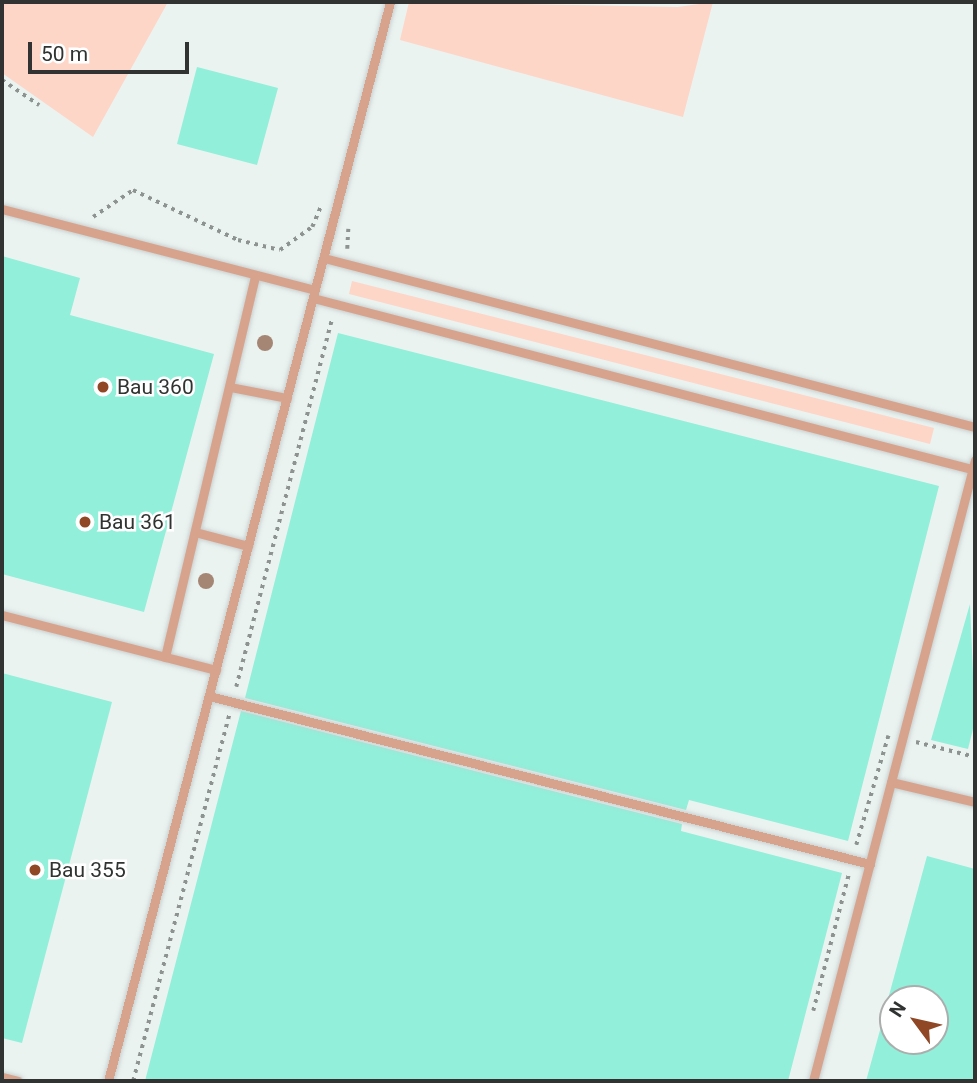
<!DOCTYPE html>
<style>
body{margin:0}
#map{position:relative;width:977px;height:1083px;overflow:hidden;background:#ebf3f1;font-family:Roboto,sans-serif}
div>[style]{position:absolute}
[style*='--x']{left:calc(var(--x)*1px);top:calc(var(--y)*1px);width:calc(var(--w)*1px);rotate:calc(var(--a)*1deg)}
.green>*{inset:0;background:#fdd6c7}
.building>*{inset:0;background:#91efda}
.path>*{height:3.5px;margin-top:-1.75px;transform-origin:0;background:repeating-linear-gradient(90deg,#8d9391 0 3.5px,transparent 0 8.5px)}
.roads{filter:drop-shadow(0 0 2px #c9d0cf) drop-shadow(0 0 2px #c9d0cf)}
.lane>*{height:9px;margin:-4.5px;padding:0 4.5px;transform-origin:4.5px;border-radius:4.5px;background:#d7a38d}
.trees>*{width:16px;height:16px;margin:-8px;border-radius:50%;background:#a58674}
.dots>*{width:19px;height:19px;translate:-50% -50%;box-sizing:border-box;border:4px solid #fff;border-radius:50%}
span{translate:-50% -50%;white-space:nowrap;text-align:center;line-height:1.15;-webkit-text-stroke:5px #fff;paint-order:stroke}
.poi-label{font-size:21px;color:#303332}
.left{translate:0 -50%;text-align:left}
.frame{position:absolute;inset:0;border:4px solid #303332;pointer-events:none}
.north{position:absolute;left:879px;top:985px;width:70px;height:70px;box-sizing:border-box;background:#fff;border:2px solid #acadad;border-radius:50%;rotate:303deg;font-size:19px;font-weight:700;line-height:28px;text-align:center;color:#303332}
.north::after{content:'';display:block;margin:auto;width:24px;height:32px;background:#8f4726;clip-path:polygon(50% 0,100% 100%,50% 72%,0 100%)}
.scale{position:absolute;left:28px;top:42px;width:161px;height:32px;box-sizing:border-box;border:4px solid #303332;border-top:0;padding-left:9px;font-size:21px;line-height:24px;white-space:nowrap;color:#303332;-webkit-text-stroke:5px #fff;paint-order:stroke}
</style>
<div id="map">
<div class="green">
<div style="clip-path:polygon(2px 2px,168px 2px,93px 137px,2px 73px)"></div>
<div style="clip-path:polygon(409px 2px,678px 7px,713px 2px,683px 117px,400px 40px)"></div>
<div style="clip-path:polygon(352px 281px,934px 428px,930px 444px,349px 294px)"></div>
</div>
<div class="building">
<div style="clip-path:polygon(197px 67px,278px 88px,257px 165px,177px 144px)"></div>
<div style="clip-path:polygon(2px 256px,80px 278px,70px 315px,214px 354px,144px 612px,2px 574px)"></div>
<div style="clip-path:polygon(338px 333px,939px 486px,848px 841px,689px 800px,686px 810px,245px 698px)"></div>
<div style="clip-path:polygon(970px 604px,975px 721px,968px 749px,931px 740px)"></div>
<div style="clip-path:polygon(2px 673px,112px 702px,22px 1043px,2px 1038px)"></div>
<div style="clip-path:polygon(241px 711px,682px 824px,681px 831px,842px 873px,788px 1081px,145px 1081px)"></div>
<div style="clip-path:polygon(927px 856px,975px 869px,975px 1081px,866px 1081px,888px 1001px,893px 1002px,893px 1041px,935px 1041px,935px 999px,888px 999px)"></div>
</div>
<div class="path">
<div style="--x:2;--y:80;--w:45;--a:34"></div>
<div style="--x:93;--y:217;--w:48;--a:-34"></div>
<div style="--x:133;--y:190;--w:116;--a:25.5"></div>
<div style="--x:238;--y:240;--w:43;--a:13.4"></div>
<div style="--x:280;--y:250;--w:39;--a:-36"></div>
<div style="--x:312;--y:227;--w:23;--a:-67"></div>
<div style="--x:347;--y:249;--w:20;--a:-87"></div>
<div style="--x:236;--y:687;--w:380;--a:-75.4"></div>
<div style="--x:916;--y:742;--w:61;--a:14.3"></div>
<div style="--x:856;--y:845;--w:114;--a:-73.6"></div>
<div style="--x:813;--y:1011;--w:143;--a:-75.4"></div>
<div style="--x:133;--y:1081;--w:378;--a:-75.3"></div>
</div>
<div class="roads">
<div class="lane">
<div style="--x:2;--y:209;--w:323;--a:14.5"></div>
<div style="--x:324;--y:258;--w:673;--a:14.55"></div>
<div style="--x:313;--y:298;--w:684;--a:14.56"></div>
<div style="--x:230;--y:387;--w:58;--a:10.9"></div>
<div style="--x:195;--y:532;--w:55;--a:14.8"></div>
<div style="--x:2;--y:615;--w:221;--a:14.4"></div>
<div style="--x:165;--y:657;--w:391;--a:-76.7"></div>
<div style="--x:209;--y:696;--w:682;--a:14.26"></div>
<div style="--x:891;--y:782;--w:86;--a:13.4"></div>
<div style="--x:2;--y:1077;--w:16;--a:14"></div>
<div style="--x:108;--y:1081;--w:1115;--a:-75.35"></div>
<div style="--x:813;--y:1081;--w:642;--a:-75.38"></div>
</div>
</div>
<div class="trees">
<div style="left:265px;top:343px"></div>
<div style="left:206px;top:581px"></div>
</div>
<div class="dots">
<div style="left:103px;top:387px;background:#8f4726"></div>
<div style="left:85px;top:522px;background:#8f4726"></div>
<div style="left:35px;top:870px;background:#8f4726"></div>
</div>
<div class="poi-label">
<span class="left" style="left:117px;top:387px">Bau 360</span>
<span class="left" style="left:99px;top:522px">Bau 361</span>
<span class="left" style="left:49px;top:870px">Bau 355</span>
</div>
<div class="frame"></div>
<div class="north">N</div>
<div class="scale">50 m</div>
</div>
